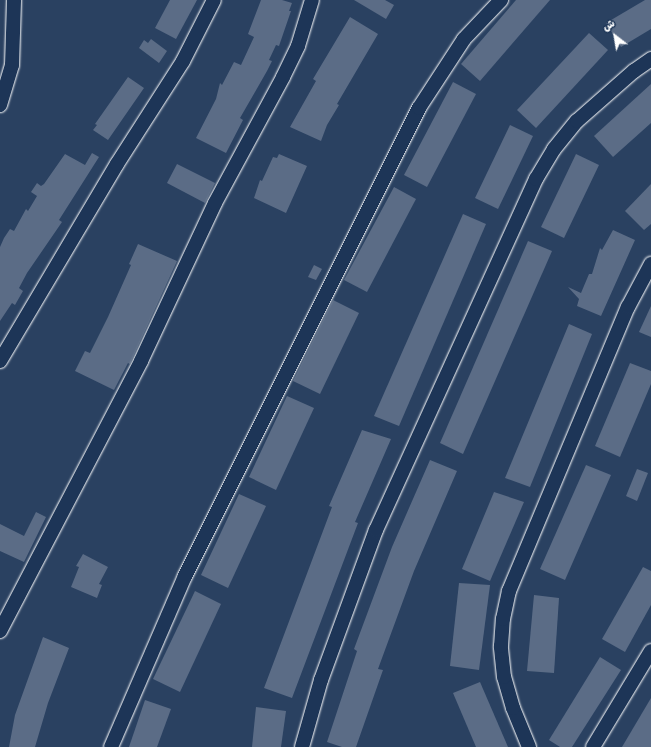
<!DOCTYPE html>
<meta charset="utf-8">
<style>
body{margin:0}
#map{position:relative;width:651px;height:747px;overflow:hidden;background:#2a4161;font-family:"Indie Flower","Playpen Sans Arabic",sans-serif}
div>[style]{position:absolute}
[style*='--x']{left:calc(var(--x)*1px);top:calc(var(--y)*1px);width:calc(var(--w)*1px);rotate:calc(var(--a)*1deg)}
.building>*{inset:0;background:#5b6c86}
.roads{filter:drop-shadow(0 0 1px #fff) drop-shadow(0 0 1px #fff)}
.minor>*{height:14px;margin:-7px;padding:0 7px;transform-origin:7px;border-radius:7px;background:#1d3557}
span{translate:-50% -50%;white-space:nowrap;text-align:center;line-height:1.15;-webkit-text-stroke:4px #1d3557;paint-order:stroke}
.north{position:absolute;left:595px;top:16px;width:40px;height:40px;-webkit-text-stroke:3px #1d3557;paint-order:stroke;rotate:329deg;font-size:11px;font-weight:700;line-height:16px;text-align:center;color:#fff}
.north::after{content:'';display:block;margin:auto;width:14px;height:18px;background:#fff;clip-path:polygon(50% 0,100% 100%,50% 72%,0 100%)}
</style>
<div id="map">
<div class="building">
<div style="clip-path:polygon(170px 0,197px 0,176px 39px,155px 28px)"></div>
<div style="clip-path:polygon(261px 0,282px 0,292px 3px,289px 11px,291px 11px,279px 46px,276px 45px,269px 60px,272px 61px,267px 71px,240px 118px,243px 120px,226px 153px,196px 138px,216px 99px,220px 83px,222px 85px,234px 62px,241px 65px,254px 37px,248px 34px)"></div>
<div style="clip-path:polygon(354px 0,385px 0,394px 5px,386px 19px)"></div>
<div style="clip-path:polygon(516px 0,550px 0,480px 81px,461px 64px)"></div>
<div style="clip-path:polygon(645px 0,651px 0,651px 29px,621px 47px,606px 23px)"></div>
<div style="clip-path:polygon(350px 17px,378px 34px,337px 104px,339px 105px,327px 125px,321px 141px,290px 127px,316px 81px,313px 79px)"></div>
<div style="clip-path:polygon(589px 33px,608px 50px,536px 128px,517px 110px)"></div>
<div style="clip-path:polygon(151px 39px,167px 51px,159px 63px,139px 48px,144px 40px,148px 43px)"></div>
<div style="clip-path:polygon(128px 77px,144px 88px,108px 140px,93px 130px,97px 125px,95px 124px)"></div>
<div style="clip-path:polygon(453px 82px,476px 94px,427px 187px,404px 175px)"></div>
<div style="clip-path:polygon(651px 84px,651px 123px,613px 157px,594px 136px)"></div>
<div style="clip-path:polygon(510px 125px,533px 136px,498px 209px,475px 198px)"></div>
<div style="clip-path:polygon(92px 153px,99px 157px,59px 220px,62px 222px,27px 273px,19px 288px,23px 291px,15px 305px,12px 303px,0 321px,0 247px,4px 238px,10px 229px,14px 231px,26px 209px,28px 211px,37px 196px,31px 192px,37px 183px,41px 186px,44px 184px,65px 154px,85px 165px)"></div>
<div style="clip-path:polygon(279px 154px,307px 166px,286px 213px,254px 198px,260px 180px,262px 181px,273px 157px,277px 158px)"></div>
<div style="clip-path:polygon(576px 154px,599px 165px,564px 238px,541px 227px)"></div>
<div style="clip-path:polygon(177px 164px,215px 183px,205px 203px,167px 183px)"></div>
<div style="clip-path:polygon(651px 184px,651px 224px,644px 230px,625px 211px)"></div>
<div style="clip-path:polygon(394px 187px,416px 199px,367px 292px,344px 280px)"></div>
<div style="clip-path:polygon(463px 214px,486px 224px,399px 426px,374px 416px)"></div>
<div style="clip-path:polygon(613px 230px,635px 240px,601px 316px,577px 306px,579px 299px,568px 287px,581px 293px,589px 274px,592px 274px,600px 248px,602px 250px)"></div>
<div style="clip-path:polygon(528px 241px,552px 251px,463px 454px,440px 443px)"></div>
<div style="clip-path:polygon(138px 244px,177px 261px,133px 357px,130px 364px,128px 363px,114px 390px,75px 371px,85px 351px,90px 353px,108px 317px,131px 265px,129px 264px)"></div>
<div style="clip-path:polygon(314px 265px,322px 269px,316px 280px,308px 277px)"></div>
<div style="clip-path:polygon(333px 300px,359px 313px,320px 394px,293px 381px)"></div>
<div style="clip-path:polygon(651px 306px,651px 337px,639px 332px)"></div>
<div style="clip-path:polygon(569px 324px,592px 334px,530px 487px,505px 478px)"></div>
<div style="clip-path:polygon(630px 363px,651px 371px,651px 384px,620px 457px,595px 446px)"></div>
<div style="clip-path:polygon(287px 396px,314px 408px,276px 490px,249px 477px)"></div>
<div style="clip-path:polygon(362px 430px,391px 439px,355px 522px,358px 523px,292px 698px,264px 688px,332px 507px,329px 506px)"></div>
<div style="clip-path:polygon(430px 460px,457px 471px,414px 571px,378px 669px,383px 670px,356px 747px,342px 747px,327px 742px,357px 651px,354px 649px,392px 547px)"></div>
<div style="clip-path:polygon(586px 465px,611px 475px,565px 580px,540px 569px)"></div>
<div style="clip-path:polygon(637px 469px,648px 473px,637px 501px,626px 496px)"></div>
<div style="clip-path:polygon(494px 492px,524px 502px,490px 581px,462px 569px)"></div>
<div style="clip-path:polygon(239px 494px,266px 506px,228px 588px,201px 575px)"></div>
<div style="clip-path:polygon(36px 512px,46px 517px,24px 562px,0 551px,0 524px,24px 536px)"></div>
<div style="clip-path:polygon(83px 554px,108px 567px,99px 584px,102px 585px,97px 598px,71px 587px,79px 567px,76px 566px)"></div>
<div style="clip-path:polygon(643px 567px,651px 571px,651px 605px,625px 652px,602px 639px)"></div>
<div style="clip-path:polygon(459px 583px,490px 585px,479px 670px,450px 666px)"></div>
<div style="clip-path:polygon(195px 591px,221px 604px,180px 692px,153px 679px)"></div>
<div style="clip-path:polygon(534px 595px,559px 598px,554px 673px,527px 671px)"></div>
<div style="clip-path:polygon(43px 637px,69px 648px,48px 703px,35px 747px,9px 747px,15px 715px)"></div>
<div style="clip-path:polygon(600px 657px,621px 670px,572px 747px,560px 747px,549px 740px)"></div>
<div style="clip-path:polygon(480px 682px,508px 747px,476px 747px,453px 693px)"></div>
<div style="clip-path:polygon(651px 698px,651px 747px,622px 747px)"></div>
<div style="clip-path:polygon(145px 700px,171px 709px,157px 747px,129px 747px)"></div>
<div style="clip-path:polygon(256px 707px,286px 711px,281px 747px,252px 747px)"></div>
</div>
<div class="roads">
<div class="minor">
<div style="--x:0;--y:105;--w:42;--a:-73.3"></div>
<div style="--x:12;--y:65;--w:65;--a:-88.2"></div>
<div style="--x:0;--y:361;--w:229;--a:-59.3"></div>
<div style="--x:117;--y:164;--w:122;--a:-57.3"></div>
<div style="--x:183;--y:61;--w:68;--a:-63.1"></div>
<div style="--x:0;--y:631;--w:305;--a:-62.4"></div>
<div style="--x:141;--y:361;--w:174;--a:-64.9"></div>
<div style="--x:215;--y:203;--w:143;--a:-61.6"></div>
<div style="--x:283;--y:77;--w:34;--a:-64"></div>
<div style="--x:298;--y:46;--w:48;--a:-73.1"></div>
<div style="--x:111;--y:747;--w:186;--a:-66.6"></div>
<div style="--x:185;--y:576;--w:523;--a:-63.43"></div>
<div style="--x:419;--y:108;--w:82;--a:-56.9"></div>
<div style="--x:464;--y:39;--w:54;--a:-46.5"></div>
<div style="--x:302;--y:747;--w:70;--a:-74.2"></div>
<div style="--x:321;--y:680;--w:160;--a:-69.9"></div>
<div style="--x:376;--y:530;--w:386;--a:-65.5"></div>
<div style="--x:536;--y:179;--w:35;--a:-59"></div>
<div style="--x:554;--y:149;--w:36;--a:-51"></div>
<div style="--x:577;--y:121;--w:76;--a:-41.3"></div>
<div style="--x:634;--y:71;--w:21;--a:-35"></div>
<div style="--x:529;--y:747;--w:42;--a:-112.3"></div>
<div style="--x:513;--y:708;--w:32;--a:-106"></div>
<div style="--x:504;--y:677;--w:31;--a:-96"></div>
<div style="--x:501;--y:646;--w:27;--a:-86"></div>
<div style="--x:503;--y:619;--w:29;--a:-78"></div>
<div style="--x:509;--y:591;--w:308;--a:-67.3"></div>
<div style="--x:628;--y:307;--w:49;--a:-61.9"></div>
<div style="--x:593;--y:747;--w:112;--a:-58.9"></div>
</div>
</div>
<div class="north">ش</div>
</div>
